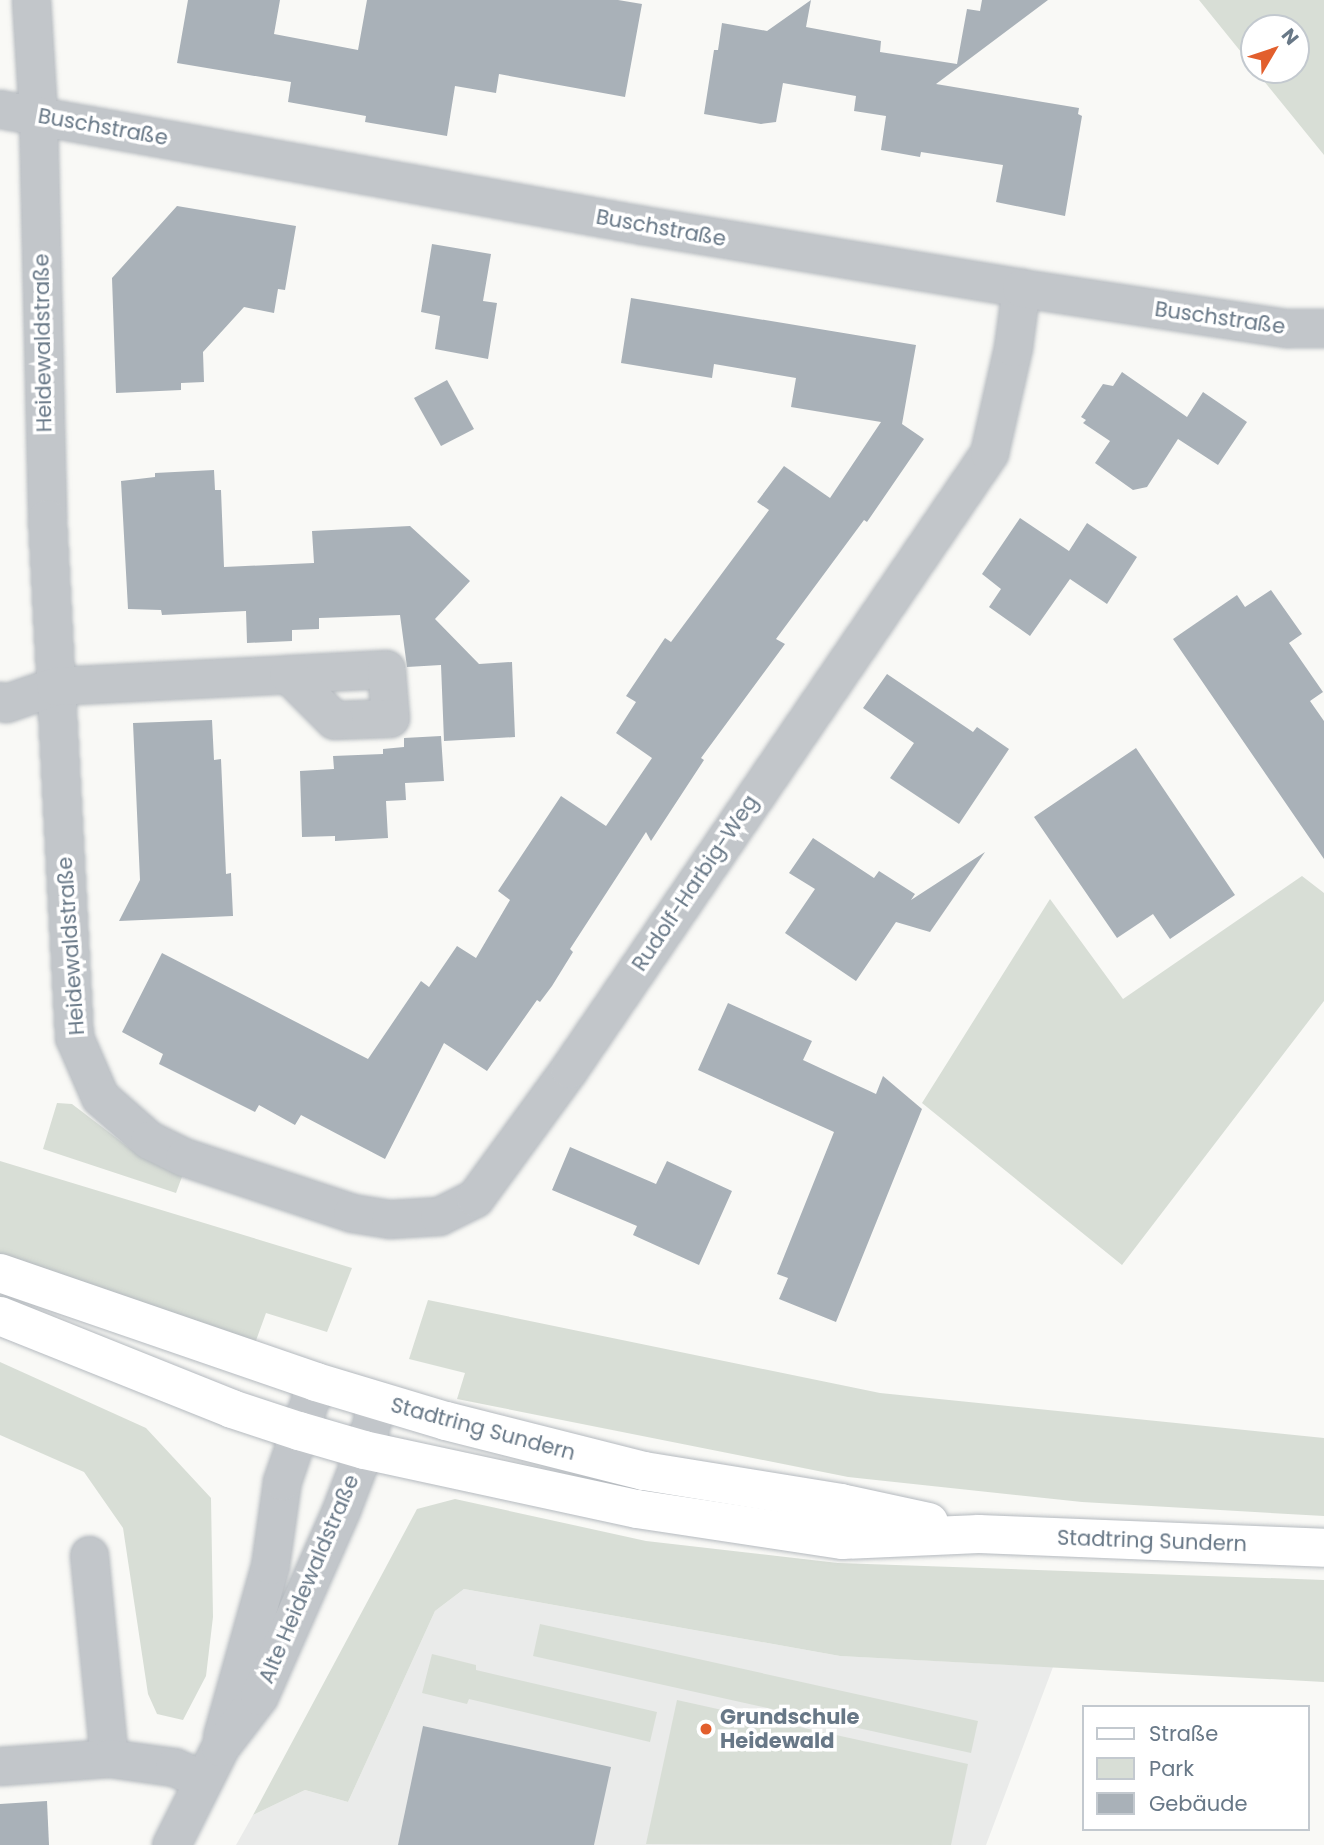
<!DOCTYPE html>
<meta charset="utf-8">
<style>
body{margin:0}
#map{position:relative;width:1324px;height:1845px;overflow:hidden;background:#f9f9f6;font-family:Poppins,sans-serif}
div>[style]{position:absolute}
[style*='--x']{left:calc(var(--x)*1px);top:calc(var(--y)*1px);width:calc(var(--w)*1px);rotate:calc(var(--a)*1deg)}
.built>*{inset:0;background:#eaebea}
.green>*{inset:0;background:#d8ded6}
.building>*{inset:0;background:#a9b1b8}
.roads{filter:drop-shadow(0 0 2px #b5babf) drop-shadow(0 0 2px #b5babf)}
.street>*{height:37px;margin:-18.5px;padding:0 18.5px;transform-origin:18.5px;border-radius:18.5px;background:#c2c6ca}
.secondary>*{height:38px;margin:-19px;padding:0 19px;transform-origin:19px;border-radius:19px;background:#fff}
.dots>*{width:19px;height:19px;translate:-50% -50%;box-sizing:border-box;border:4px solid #fff;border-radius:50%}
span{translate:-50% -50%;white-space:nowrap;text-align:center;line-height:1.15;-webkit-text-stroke:7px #fff;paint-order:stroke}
.street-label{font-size:21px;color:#687887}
.poi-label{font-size:21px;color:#687887;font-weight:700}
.left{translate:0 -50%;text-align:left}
.legend{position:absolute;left:1082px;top:1705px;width:228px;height:126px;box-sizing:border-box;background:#fff;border:2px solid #c3c9cf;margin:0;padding:9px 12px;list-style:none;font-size:21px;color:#687887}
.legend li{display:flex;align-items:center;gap:14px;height:35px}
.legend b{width:35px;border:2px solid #c3c9cf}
.north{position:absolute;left:1240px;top:14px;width:70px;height:70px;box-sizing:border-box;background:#fff;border:2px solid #c3c9cf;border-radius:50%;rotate:51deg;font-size:19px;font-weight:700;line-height:28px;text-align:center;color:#687887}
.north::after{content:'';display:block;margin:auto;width:24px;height:32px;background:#e25f2d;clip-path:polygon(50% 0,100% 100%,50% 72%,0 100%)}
</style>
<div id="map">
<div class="built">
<div style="clip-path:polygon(464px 1589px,840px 1656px,1053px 1667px,986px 1845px,236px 1845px,253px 1815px,305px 1790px,348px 1802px,435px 1611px)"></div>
</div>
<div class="green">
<div style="clip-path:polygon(1199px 0,1324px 0,1324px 155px,1255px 70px,1296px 70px,1296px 28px,1254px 28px,1254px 68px)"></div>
<div style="clip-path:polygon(1302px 876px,1324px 893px,1324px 1001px,1122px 1265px,922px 1103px,1050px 899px,1123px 999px)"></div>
<div style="clip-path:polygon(57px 1103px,72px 1104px,136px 1153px,183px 1174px,176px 1193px,43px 1149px)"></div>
<div style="clip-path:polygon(0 1161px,352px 1268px,327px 1332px,266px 1313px,254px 1346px,0 1255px)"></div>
<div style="clip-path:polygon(428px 1300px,880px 1393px,1324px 1438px,1324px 1516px,1082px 1502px,848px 1477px,457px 1399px,465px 1373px,409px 1359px)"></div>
<div style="clip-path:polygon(0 1362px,146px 1428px,211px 1498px,213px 1617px,206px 1676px,183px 1720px,157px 1714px,148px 1694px,123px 1528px,84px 1472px,0 1435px)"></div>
<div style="clip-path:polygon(455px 1499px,646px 1541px,838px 1563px,1324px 1580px,1324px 1682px,840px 1656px,464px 1589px,435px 1611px,348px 1802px,305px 1790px,253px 1815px,417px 1509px)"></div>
<div style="clip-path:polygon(540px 1624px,978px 1721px,971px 1753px,533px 1656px)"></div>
<div style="clip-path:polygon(432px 1654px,476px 1665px,476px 1670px,657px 1712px,650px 1742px,469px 1699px,467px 1704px,422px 1693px)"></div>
<div style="clip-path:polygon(677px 1700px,968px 1764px,951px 1845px,646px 1844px)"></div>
</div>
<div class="building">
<div style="clip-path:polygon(188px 0,280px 0,274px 34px,358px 50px,367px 0,618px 0,642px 4px,625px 97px,499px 74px,496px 93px,455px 86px,447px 136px,365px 122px,366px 116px,288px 102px,291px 82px,177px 63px)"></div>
<div style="clip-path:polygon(811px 0,806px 27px,881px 41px,880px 52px,957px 64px,967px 9px,980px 11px,982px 0,1048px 0,936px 84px,1079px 108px,1078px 114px,1082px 116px,1065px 216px,996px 202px,1003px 165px,921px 152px,920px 157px,881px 150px,886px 116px,854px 111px,856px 96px,783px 83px,776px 122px,761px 124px,704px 114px,714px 50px,718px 50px,722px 23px,767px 31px)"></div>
<div style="clip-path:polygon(177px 206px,296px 226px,285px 290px,278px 289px,274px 313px,244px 307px,203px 352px,204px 382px,181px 383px,181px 390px,116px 393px,112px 278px)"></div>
<div style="clip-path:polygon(432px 244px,491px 254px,483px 301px,497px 303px,488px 359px,435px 349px,440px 316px,421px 312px)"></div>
<div style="clip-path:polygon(631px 298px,916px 345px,902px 424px,924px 439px,867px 522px,864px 520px,776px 639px,785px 644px,701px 758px,704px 760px,651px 841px,646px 832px,570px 949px,573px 952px,552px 986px,540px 1002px,537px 1000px,487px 1071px,444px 1043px,385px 1159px,301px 1115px,295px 1125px,259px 1105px,255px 1112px,159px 1064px,163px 1054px,122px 1032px,162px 953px,368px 1059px,421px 981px,429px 987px,457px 946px,476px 958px,510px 900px,498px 891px,561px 796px,606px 826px,652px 758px,616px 733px,636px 702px,626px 696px,665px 638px,671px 642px,769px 510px,757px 502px,784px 466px,830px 498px,881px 422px,791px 407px,796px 378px,714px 364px,712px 378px,621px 363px)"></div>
<div style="clip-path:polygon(1122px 372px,1187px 417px,1203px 392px,1247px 422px,1218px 465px,1178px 439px,1147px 487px,1133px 490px,1095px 463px,1110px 441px,1083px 423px,1086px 420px,1081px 417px,1103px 384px,1113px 386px)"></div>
<div style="clip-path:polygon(447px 380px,474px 429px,441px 446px,414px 398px)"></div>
<div style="clip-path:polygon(214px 470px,215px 490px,221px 490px,224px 567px,314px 563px,312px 531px,410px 526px,470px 581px,435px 619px,479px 664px,512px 662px,515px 737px,444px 741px,441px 665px,407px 667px,400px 615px,319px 618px,319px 629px,292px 630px,292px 641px,247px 643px,246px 611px,162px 615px,161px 610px,128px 609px,121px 481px,155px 477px,155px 473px)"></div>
<div style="clip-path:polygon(1020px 518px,1069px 551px,1087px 523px,1137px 557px,1107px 604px,1070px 579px,1030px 636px,989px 607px,1001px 589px,982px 574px)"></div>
<div style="clip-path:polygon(1271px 590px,1302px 634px,1289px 643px,1323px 692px,1310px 701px,1324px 721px,1324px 859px,1173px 639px,1237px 595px,1245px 607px)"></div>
<div style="clip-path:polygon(887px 674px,973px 732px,977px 727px,1009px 749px,959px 824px,890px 778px,914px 743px,863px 708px)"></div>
<div style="clip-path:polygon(212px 720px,214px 760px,221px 759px,226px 874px,231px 873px,233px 916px,119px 921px,140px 880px,133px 723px)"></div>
<div style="clip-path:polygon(441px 736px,444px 781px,405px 783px,406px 800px,386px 801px,388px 838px,335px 841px,335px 836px,302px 837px,300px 771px,334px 769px,333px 756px,383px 754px,383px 749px,404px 747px,404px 738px)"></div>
<div style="clip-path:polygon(1136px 748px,1235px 895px,1170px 939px,1153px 914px,1117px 938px,1034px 817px)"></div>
<div style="clip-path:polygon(813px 838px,874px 878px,879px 871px,915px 894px,911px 900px,985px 852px,930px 932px,896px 922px,856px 981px,785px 933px,815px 889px,789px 873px)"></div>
<div style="clip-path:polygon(728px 1003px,812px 1041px,803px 1060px,876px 1094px,883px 1076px,922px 1109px,836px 1322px,779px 1299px,788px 1278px,777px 1274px,834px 1132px,698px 1070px)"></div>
<div style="clip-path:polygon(570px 1147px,656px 1184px,667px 1161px,732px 1191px,699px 1265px,633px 1235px,637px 1226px,552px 1190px)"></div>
<div style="clip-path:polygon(423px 1726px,611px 1767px,594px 1845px,398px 1845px)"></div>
<div style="clip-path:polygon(47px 1801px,49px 1845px,0 1845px,0 1804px)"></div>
</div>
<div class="roads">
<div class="street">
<div style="--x:31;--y:0;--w:115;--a:86.5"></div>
<div style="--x:38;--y:115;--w:403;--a:88.7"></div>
<div style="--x:47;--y:518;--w:520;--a:87.02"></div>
<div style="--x:74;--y:1037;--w:65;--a:66.6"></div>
<div style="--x:100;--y:1097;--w:65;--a:41.3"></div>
<div style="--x:149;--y:1140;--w:39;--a:26"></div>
<div style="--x:184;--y:1157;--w:177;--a:18.4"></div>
<div style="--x:352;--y:1213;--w:38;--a:9"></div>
<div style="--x:390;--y:1219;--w:49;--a:-3.5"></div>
<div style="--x:439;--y:1216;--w:40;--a:-26.6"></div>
<div style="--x:475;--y:1198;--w:160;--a:-53.9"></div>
<div style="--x:569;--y:1069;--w:746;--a:-55.71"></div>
<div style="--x:989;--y:453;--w:109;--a:-77.2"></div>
<div style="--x:1013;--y:347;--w:60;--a:-82.3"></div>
<div style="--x:0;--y:109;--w:652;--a:10.24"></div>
<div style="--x:642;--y:225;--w:384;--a:9.4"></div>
<div style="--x:1021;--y:288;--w:269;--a:8.6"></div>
<div style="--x:1287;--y:328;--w:37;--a:0"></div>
<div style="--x:0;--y:701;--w:6;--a:18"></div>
<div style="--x:6;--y:703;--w:52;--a:-19.1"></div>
<div style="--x:55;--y:686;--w:233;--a:-2.9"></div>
<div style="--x:288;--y:674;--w:98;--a:-2.9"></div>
<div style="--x:386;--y:669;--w:49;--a:85.3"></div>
<div style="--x:390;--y:718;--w:56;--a:178"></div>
<div style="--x:334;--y:720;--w:65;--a:-135"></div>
<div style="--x:89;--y:1555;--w:204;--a:84.4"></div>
<div style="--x:222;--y:1736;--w:178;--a:-74.3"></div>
<div style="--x:270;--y:1565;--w:85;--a:-81.9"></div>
<div style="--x:282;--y:1481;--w:105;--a:-71"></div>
<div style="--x:0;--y:1766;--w:109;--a:-4.2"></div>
<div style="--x:109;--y:1758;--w:66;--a:7.9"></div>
<div style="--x:174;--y:1767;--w:32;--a:24"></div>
<div style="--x:171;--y:1845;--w:110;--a:-63.4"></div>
<div style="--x:220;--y:1747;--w:64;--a:-52.6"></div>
<div style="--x:259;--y:1696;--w:203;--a:-66.2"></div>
<div style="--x:341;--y:1510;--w:64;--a:-69"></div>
<div style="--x:364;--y:1450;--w:51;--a:-75.1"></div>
</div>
<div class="secondary">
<div style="--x:0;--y:1273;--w:334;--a:19"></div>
<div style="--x:316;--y:1382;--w:136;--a:16.7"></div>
<div style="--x:446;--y:1421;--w:204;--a:14.2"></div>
<div style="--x:644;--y:1471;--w:200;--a:9.2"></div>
<div style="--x:841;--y:1503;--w:90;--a:12.2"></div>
<div style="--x:0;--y:1316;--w:250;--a:21.8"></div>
<div style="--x:232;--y:1409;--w:71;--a:18.2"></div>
<div style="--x:299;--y:1431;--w:68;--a:16.3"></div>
<div style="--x:364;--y:1450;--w:279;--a:12.2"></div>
<div style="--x:637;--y:1509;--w:207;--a:8.6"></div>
<div style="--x:842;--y:1540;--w:137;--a:-2.5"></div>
<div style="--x:979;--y:1534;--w:345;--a:2.3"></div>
</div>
</div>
<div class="dots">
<div style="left:706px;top:1729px;background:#e25f2d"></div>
</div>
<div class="street-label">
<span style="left:103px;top:127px;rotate:10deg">Buschstraße</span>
<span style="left:661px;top:228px;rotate:10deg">Buschstraße</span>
<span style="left:1220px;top:318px;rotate:8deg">Buschstraße</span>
<span style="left:43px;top:343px;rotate:-91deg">Heidewaldstraße</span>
<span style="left:695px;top:883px;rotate:-56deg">Rudolf-Harbig-Weg</span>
<span style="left:71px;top:946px;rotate:-94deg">Heidewaldstraße</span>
<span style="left:483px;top:1429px;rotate:15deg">Stadtring Sundern</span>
<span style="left:1152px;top:1541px;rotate:2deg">Stadtring Sundern</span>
<span style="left:309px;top:1579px;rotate:-67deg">Alte Heidewaldstraße</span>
</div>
<div class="poi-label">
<span class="left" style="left:720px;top:1729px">Grundschule<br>Heidewald</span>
</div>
<ul class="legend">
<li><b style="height:9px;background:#fff"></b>Straße</li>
<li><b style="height:19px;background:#d8ded6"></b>Park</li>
<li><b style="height:19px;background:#a9b1b8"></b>Gebäude</li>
</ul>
<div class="north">N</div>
</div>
